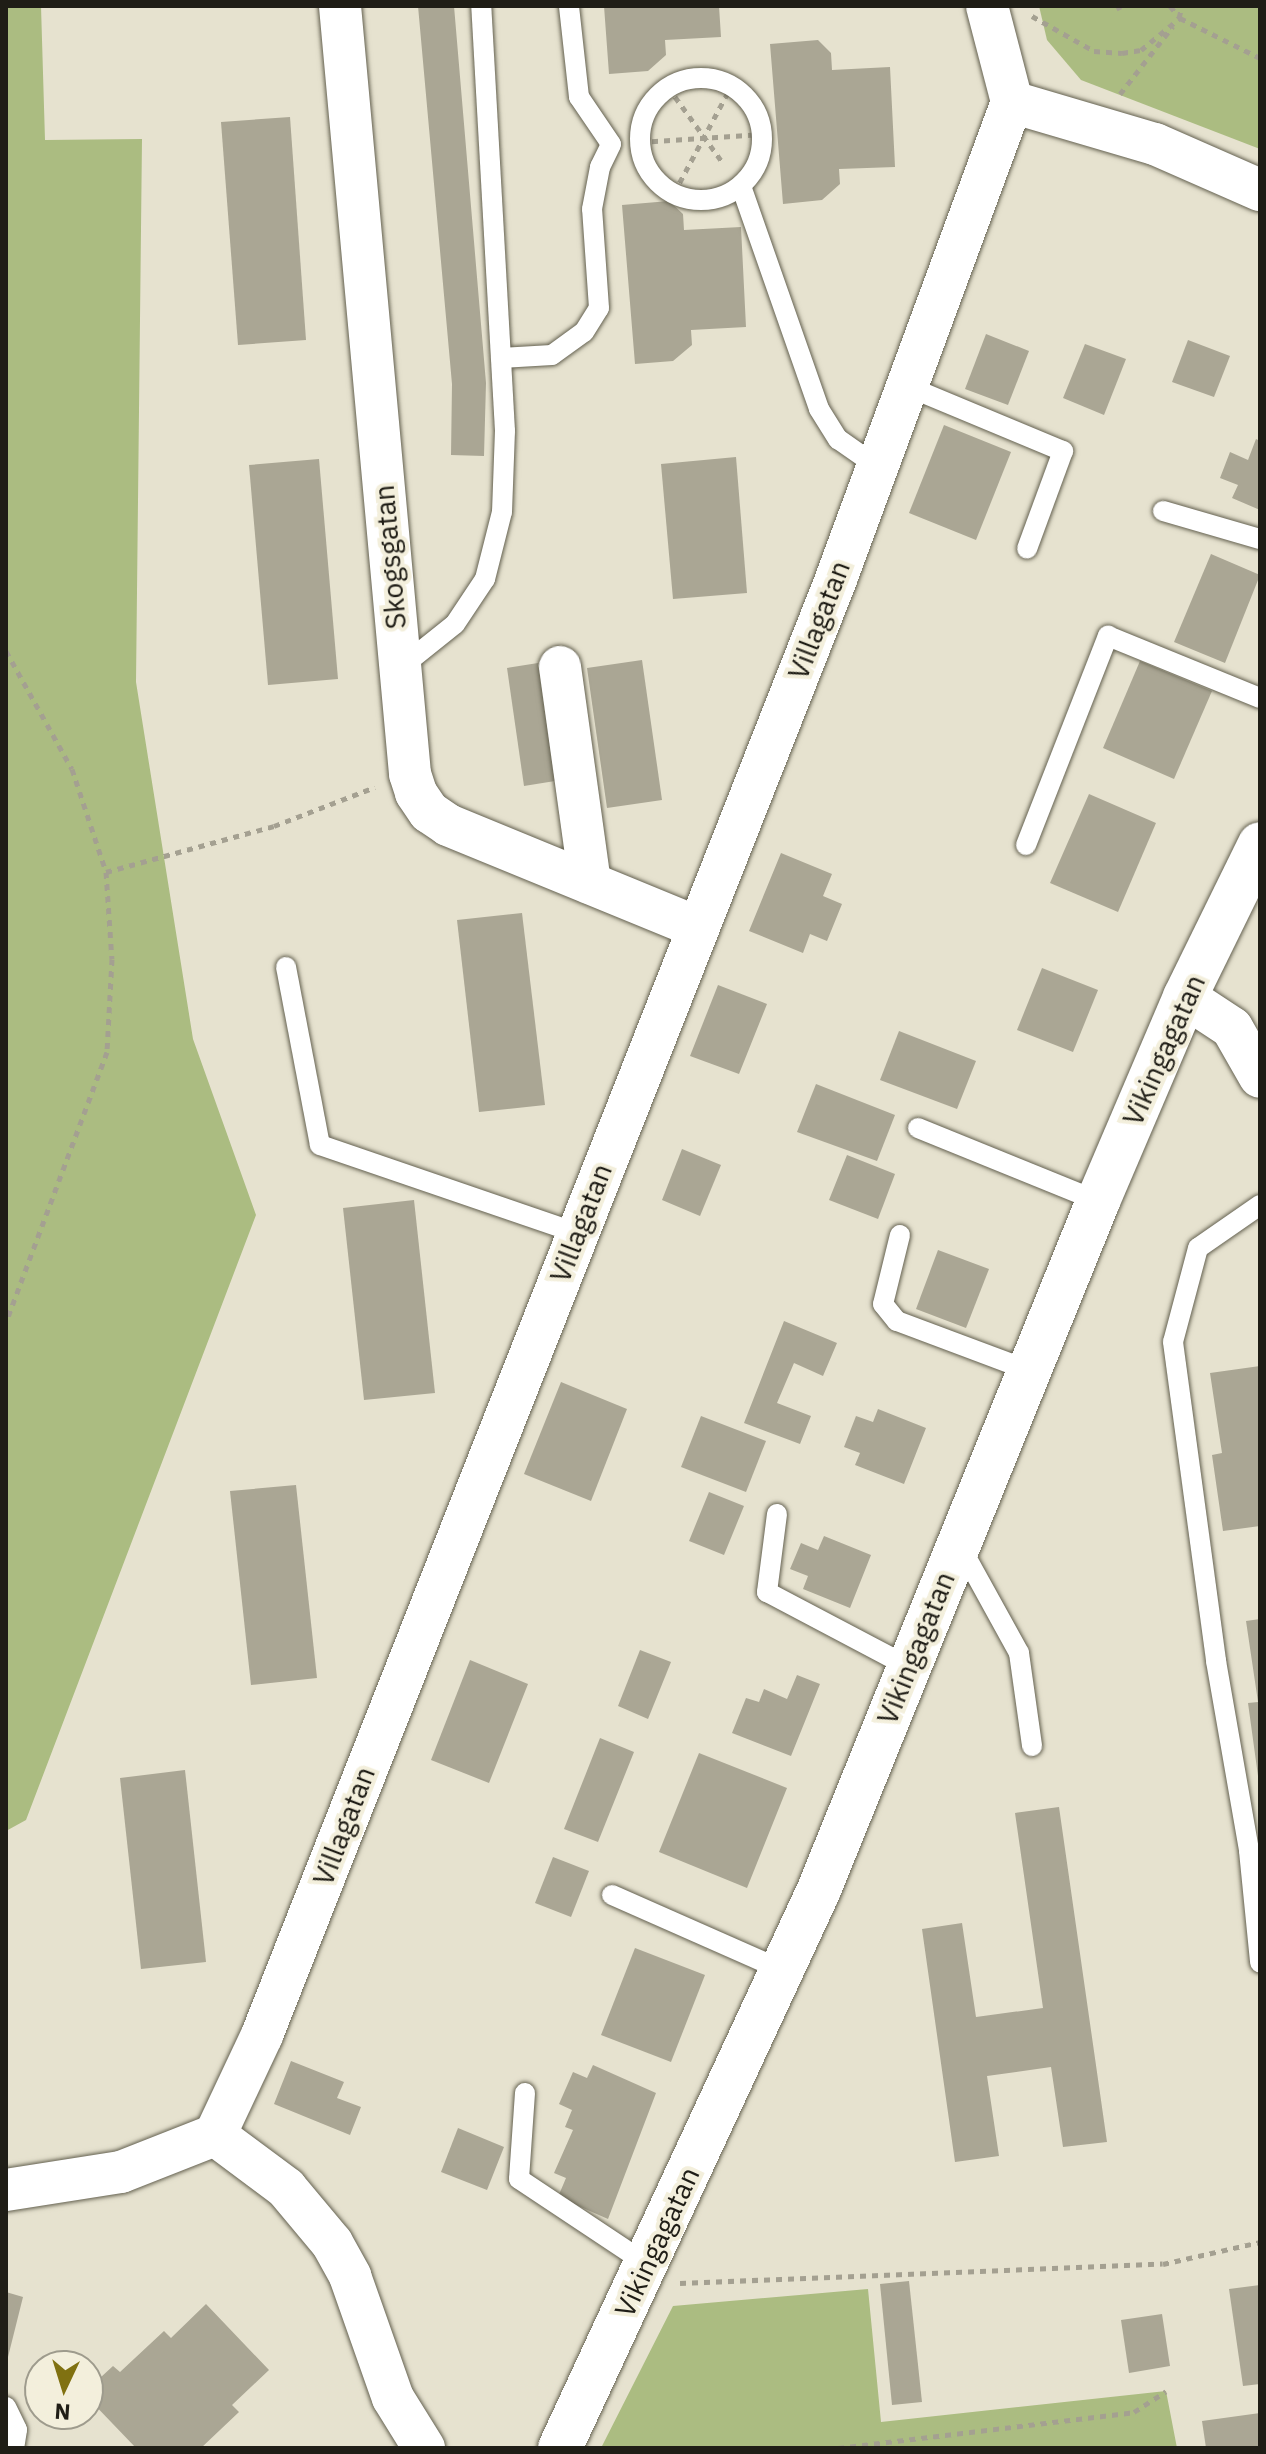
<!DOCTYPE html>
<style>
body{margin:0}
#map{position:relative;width:1266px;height:2454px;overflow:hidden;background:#e6e2cf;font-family:"IBM Plex Sans",sans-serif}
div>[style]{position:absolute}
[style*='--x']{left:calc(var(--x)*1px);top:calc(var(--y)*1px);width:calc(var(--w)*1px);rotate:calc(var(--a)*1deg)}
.green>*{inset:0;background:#abbc81}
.building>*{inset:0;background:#aaa694}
.path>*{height:5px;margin-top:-2.5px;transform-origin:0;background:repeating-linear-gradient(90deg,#a4a091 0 6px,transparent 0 12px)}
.roads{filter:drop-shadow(0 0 2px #646150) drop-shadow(0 0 2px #646150)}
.lane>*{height:20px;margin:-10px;padding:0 10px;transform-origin:10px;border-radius:10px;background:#fff}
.lane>.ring{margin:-10px;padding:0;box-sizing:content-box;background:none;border:20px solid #fff;border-radius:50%}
.street>*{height:42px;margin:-21px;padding:0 21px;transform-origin:21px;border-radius:21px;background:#fff}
.secondary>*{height:44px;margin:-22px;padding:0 22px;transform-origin:22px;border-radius:22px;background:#fff}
span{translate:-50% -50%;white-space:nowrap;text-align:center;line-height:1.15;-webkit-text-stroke:8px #f3efdc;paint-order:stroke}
.street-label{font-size:28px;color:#1f1d16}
.frame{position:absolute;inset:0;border:8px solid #1f1d16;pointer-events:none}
.north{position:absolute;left:24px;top:2350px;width:80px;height:80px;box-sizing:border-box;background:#f3efdc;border:2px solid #9e9b8d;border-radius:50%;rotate:184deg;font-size:22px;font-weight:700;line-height:32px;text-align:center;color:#1f1d16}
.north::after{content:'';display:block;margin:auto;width:28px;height:36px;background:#807111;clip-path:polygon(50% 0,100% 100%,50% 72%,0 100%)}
</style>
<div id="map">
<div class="green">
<div style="clip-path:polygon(6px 6px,41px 6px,45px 140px,142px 139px,136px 682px,193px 1039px,256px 1215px,26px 1820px,6px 1831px)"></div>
<div style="clip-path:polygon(1039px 6px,1260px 6px,1260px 149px,1081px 80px,1047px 40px)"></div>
<div style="clip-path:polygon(868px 2289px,881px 2422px,1166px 2391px,1177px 2448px,601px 2448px,673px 2306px)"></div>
</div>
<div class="building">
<div style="clip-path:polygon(418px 6px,454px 6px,486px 383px,484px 456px,451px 455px,452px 384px)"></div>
<div style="clip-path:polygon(604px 6px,719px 6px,721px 37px,665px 40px,666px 55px,648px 71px,609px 74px)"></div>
<div style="clip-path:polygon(818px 40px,831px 53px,832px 70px,890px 67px,895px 167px,839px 169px,840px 184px,822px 200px,783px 204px,770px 44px)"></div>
<div style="clip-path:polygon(290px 117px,306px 340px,238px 345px,221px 122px)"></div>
<div style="clip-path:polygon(669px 201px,683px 214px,684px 230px,741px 227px,746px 327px,691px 330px,692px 345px,673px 361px,635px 364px,622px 205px)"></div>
<div style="clip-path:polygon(986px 334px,1029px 351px,1008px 405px,965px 389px)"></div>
<div style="clip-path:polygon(1188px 340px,1230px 356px,1214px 397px,1172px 382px)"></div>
<div style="clip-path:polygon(1085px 344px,1126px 359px,1104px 415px,1063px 398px)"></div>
<div style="clip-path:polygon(944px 425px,1011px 452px,976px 540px,909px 513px)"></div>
<div style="clip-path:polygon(1256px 439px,1260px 441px,1260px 510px,1232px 498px,1238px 485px,1220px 478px,1230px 452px,1248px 460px)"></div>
<div style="clip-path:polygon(736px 457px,747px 593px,673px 599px,661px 464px)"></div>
<div style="clip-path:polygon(319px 459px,338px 679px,268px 685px,249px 465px)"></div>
<div style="clip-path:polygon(1211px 554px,1260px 575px,1225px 663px,1174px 642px)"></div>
<div style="clip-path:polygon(642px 660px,662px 800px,607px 808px,587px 668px)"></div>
<div style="clip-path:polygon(1140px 661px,1212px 691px,1174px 779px,1103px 748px)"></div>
<div style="clip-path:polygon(538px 663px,555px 781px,524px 786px,507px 668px)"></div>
<div style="clip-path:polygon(1089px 794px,1156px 823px,1118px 912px,1050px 883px)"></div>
<div style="clip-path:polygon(781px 853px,832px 874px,823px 896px,842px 904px,827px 941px,810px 934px,803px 953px,749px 931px)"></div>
<div style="clip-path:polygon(522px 913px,545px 1105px,479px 1112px,457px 920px)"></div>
<div style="clip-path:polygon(1042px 968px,1098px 990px,1073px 1052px,1017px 1030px)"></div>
<div style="clip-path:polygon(718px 985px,767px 1004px,739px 1074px,690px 1056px)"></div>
<div style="clip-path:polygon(899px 1031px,976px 1061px,957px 1109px,880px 1080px)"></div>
<div style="clip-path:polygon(816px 1084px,895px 1115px,877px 1161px,797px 1132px)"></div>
<div style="clip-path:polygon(682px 1149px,721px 1165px,700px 1216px,662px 1200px)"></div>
<div style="clip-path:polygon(847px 1155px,895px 1174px,878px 1219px,829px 1200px)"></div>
<div style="clip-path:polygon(414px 1200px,435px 1393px,364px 1400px,343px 1208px)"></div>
<div style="clip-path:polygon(938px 1250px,989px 1269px,966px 1328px,916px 1309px)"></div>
<div style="clip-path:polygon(784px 1321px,837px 1343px,823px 1376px,794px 1363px,777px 1403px,811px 1416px,800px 1444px,744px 1423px)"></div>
<div style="clip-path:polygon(1260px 1366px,1260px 1526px,1223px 1531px,1212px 1455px,1222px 1453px,1210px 1373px)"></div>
<div style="clip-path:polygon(561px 1382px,627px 1409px,591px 1501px,524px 1474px)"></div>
<div style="clip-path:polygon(878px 1409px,926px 1428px,904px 1484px,855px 1465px,860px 1453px,844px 1447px,856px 1416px,873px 1422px)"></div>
<div style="clip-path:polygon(701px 1416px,766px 1441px,746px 1492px,681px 1467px)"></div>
<div style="clip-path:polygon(296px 1485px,317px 1678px,251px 1685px,230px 1491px)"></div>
<div style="clip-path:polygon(709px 1492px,744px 1506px,724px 1555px,689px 1541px)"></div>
<div style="clip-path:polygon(824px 1536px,871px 1555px,850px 1608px,803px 1589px,808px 1576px,790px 1569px,801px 1543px,818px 1550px)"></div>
<div style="clip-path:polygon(1260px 1619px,1260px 1776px,1258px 1776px,1248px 1703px,1258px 1702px,1246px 1621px)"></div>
<div style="clip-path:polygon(640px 1650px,671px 1662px,648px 1719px,618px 1706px)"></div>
<div style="clip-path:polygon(470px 1660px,528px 1684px,489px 1783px,431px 1760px)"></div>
<div style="clip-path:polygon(797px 1675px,820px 1684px,791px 1756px,732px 1733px,746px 1698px,759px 1702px,764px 1689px,787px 1699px)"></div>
<div style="clip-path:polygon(600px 1738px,634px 1752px,598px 1842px,564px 1829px)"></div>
<div style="clip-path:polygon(699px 1753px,787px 1788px,747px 1888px,659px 1852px)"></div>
<div style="clip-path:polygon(185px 1770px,206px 1962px,141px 1969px,120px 1778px)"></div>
<div style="clip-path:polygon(1059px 1807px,1107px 2142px,1063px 2147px,1051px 2067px,987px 2076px,999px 2156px,955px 2162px,922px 1929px,962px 1923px,976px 2017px,1043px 2008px,1015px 1813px)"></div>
<div style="clip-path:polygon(553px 1857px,589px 1871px,571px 1917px,535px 1903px)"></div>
<div style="clip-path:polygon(635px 1948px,705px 1975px,671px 2062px,601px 2035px)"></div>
<div style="clip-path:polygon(291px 2061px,344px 2082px,337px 2098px,361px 2107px,350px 2135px,274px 2104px)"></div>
<div style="clip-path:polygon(593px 2065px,656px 2093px,608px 2219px,558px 2197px,566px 2178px,554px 2173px,573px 2130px,565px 2127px,572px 2110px,559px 2104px,573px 2072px,587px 2078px)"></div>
<div style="clip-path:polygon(458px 2128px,504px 2147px,487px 2190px,441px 2172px)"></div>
<div style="clip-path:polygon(909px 2281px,922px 2402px,892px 2405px,880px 2284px)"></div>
<div style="clip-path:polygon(1260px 2285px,1260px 2384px,1243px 2386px,1229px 2289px)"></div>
<div style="clip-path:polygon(6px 2292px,23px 2297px,7px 2361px,6px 2361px)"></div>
<div style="clip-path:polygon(206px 2304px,269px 2370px,232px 2405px,239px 2412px,201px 2448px,136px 2448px,88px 2398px,88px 2389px,113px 2366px,120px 2372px,164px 2331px,171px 2338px)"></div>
<div style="clip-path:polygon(1162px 2314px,1170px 2366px,1129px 2373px,1121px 2320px)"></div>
<div style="clip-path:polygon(1260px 2413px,1260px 2448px,1206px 2448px,1202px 2421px)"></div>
</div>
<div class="path">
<div style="--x:1118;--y:6;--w:4;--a:63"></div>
<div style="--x:1170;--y:6;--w:16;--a:50"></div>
<div style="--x:1180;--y:18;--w:89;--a:26.6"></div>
<div style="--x:1032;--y:16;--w:71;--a:29.4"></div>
<div style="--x:1094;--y:51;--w:28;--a:4"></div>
<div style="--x:1122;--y:53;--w:19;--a:-9"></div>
<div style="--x:1141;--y:50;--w:50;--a:-39.4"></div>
<div style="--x:1179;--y:18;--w:12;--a:-76"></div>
<div style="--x:668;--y:87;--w:94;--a:54.1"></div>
<div style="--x:1120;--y:94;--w:86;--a:-52.1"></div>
<div style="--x:640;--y:142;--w:123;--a:-3.7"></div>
<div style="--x:674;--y:193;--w:123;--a:-61.8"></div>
<div style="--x:6;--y:651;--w:135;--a:60.8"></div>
<div style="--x:72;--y:769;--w:108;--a:71.7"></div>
<div style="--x:106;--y:872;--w:87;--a:86.1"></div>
<div style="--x:112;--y:959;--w:93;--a:93.1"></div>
<div style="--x:107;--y:1052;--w:288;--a:110.5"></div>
<div style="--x:106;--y:872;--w:174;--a:-15.3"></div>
<div style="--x:274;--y:826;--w:108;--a:-21.1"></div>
<div style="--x:680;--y:2283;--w:483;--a:-2.3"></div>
<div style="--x:1163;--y:2264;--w:99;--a:-12.8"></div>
<div style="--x:838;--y:2448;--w:298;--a:-6.9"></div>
<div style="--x:1134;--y:2412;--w:38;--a:-33"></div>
</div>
<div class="roads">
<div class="lane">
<div class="ring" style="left:640px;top:78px;width:102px;height:102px"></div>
<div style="--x:741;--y:186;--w:236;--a:70.7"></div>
<div style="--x:819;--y:409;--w:36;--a:58"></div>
<div style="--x:838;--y:439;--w:49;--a:35"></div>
<div style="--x:501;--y:358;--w:51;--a:-3.4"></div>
<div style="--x:552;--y:355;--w:39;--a:-36"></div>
<div style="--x:584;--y:332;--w:28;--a:-58"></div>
<div style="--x:599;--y:308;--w:99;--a:-94"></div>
<div style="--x:592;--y:209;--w:43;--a:-79.2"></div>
<div style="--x:600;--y:167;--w:25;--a:-64"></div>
<div style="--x:611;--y:144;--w:57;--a:-124.2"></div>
<div style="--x:579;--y:97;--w:92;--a:-96.3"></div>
<div style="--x:909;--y:387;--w:167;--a:22.6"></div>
<div style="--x:1063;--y:451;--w:104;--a:110.2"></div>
<div style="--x:1163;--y:511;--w:101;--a:16.1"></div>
<div style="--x:400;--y:668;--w:70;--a:-38.7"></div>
<div style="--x:455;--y:624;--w:54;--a:-56.3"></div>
<div style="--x:485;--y:579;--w:69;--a:-75.8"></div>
<div style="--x:502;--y:512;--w:81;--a:-87.9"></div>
<div style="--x:505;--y:431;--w:426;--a:-93.2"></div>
<div style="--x:1026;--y:845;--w:225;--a:-68.6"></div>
<div style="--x:1108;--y:636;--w:164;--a:22.2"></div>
<div style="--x:286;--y:967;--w:181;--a:79.2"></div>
<div style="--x:320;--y:1145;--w:272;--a:18.9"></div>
<div style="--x:918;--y:1128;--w:194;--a:22.1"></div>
<div style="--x:1260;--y:1205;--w:75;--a:145.3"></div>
<div style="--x:1198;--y:1248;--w:97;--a:104.9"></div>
<div style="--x:1173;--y:1342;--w:322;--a:82.3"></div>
<div style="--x:1216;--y:1661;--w:193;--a:80.1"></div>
<div style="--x:1249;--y:1851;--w:112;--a:84.3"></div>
<div style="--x:900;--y:1235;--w:71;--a:103.8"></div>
<div style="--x:883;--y:1304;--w:22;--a:51"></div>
<div style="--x:897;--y:1321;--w:140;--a:20.5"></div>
<div style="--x:777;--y:1514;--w:79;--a:97.3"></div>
<div style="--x:767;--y:1592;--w:161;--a:27.8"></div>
<div style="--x:960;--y:1546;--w:122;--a:61.1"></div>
<div style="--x:1019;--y:1653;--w:94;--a:82"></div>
<div style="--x:612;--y:1895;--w:186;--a:23.8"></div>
<div style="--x:525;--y:2093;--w:86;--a:94"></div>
<div style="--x:519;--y:2179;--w:154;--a:33.6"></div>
<div style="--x:6;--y:2407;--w:25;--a:64"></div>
<div style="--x:17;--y:2430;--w:18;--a:99"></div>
</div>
<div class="street">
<div style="--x:340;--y:6;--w:771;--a:84.79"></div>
<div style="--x:410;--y:774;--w:20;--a:72"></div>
<div style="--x:416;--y:793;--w:23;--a:56"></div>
<div style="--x:429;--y:812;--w:23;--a:34"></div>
<div style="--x:448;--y:825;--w:269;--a:22.3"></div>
<div style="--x:1012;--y:102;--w:149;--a:16.4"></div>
<div style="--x:1155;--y:144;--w:115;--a:23.7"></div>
<div style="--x:560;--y:667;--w:218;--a:82.1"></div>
<div style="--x:1185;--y:997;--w:56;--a:33.4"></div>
<div style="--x:1232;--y:1028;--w:56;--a:60.3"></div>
<div style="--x:215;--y:2135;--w:89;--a:36.7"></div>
<div style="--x:286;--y:2188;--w:72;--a:50.1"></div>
<div style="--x:332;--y:2243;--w:38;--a:61"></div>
<div style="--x:350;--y:2276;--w:129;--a:70.6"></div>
<div style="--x:393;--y:2398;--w:59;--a:58.2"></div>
<div style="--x:6;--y:2190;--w:116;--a:-8.9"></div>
<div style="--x:121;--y:2172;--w:101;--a:-21.5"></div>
<div style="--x:215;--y:2135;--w:110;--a:-64.8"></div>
<div style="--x:262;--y:2035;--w:1565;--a:-68.48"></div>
<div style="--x:836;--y:579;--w:508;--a:-69.75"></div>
<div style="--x:1012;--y:102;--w:99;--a:-104.6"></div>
</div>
<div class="secondary">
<div style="--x:560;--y:2448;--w:613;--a:-65.11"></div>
<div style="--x:818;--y:1892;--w:746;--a:-67.94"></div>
<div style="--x:1098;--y:1201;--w:222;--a:-66.9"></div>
<div style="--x:1185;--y:997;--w:170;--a:-63.9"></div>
</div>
</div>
<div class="street-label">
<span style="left:390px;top:557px;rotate:-95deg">Skogsgatan</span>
<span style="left:819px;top:620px;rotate:-69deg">Villagatan</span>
<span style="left:1164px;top:1050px;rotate:-66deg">Vikingagatan</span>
<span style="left:581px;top:1223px;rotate:-69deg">Villagatan</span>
<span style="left:916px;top:1648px;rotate:-68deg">Vikingagatan</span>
<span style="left:344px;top:1826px;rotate:-69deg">Villagatan</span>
<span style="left:657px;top:2242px;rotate:-65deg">Vikingagatan</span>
</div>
<div class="frame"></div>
<div class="north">N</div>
</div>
